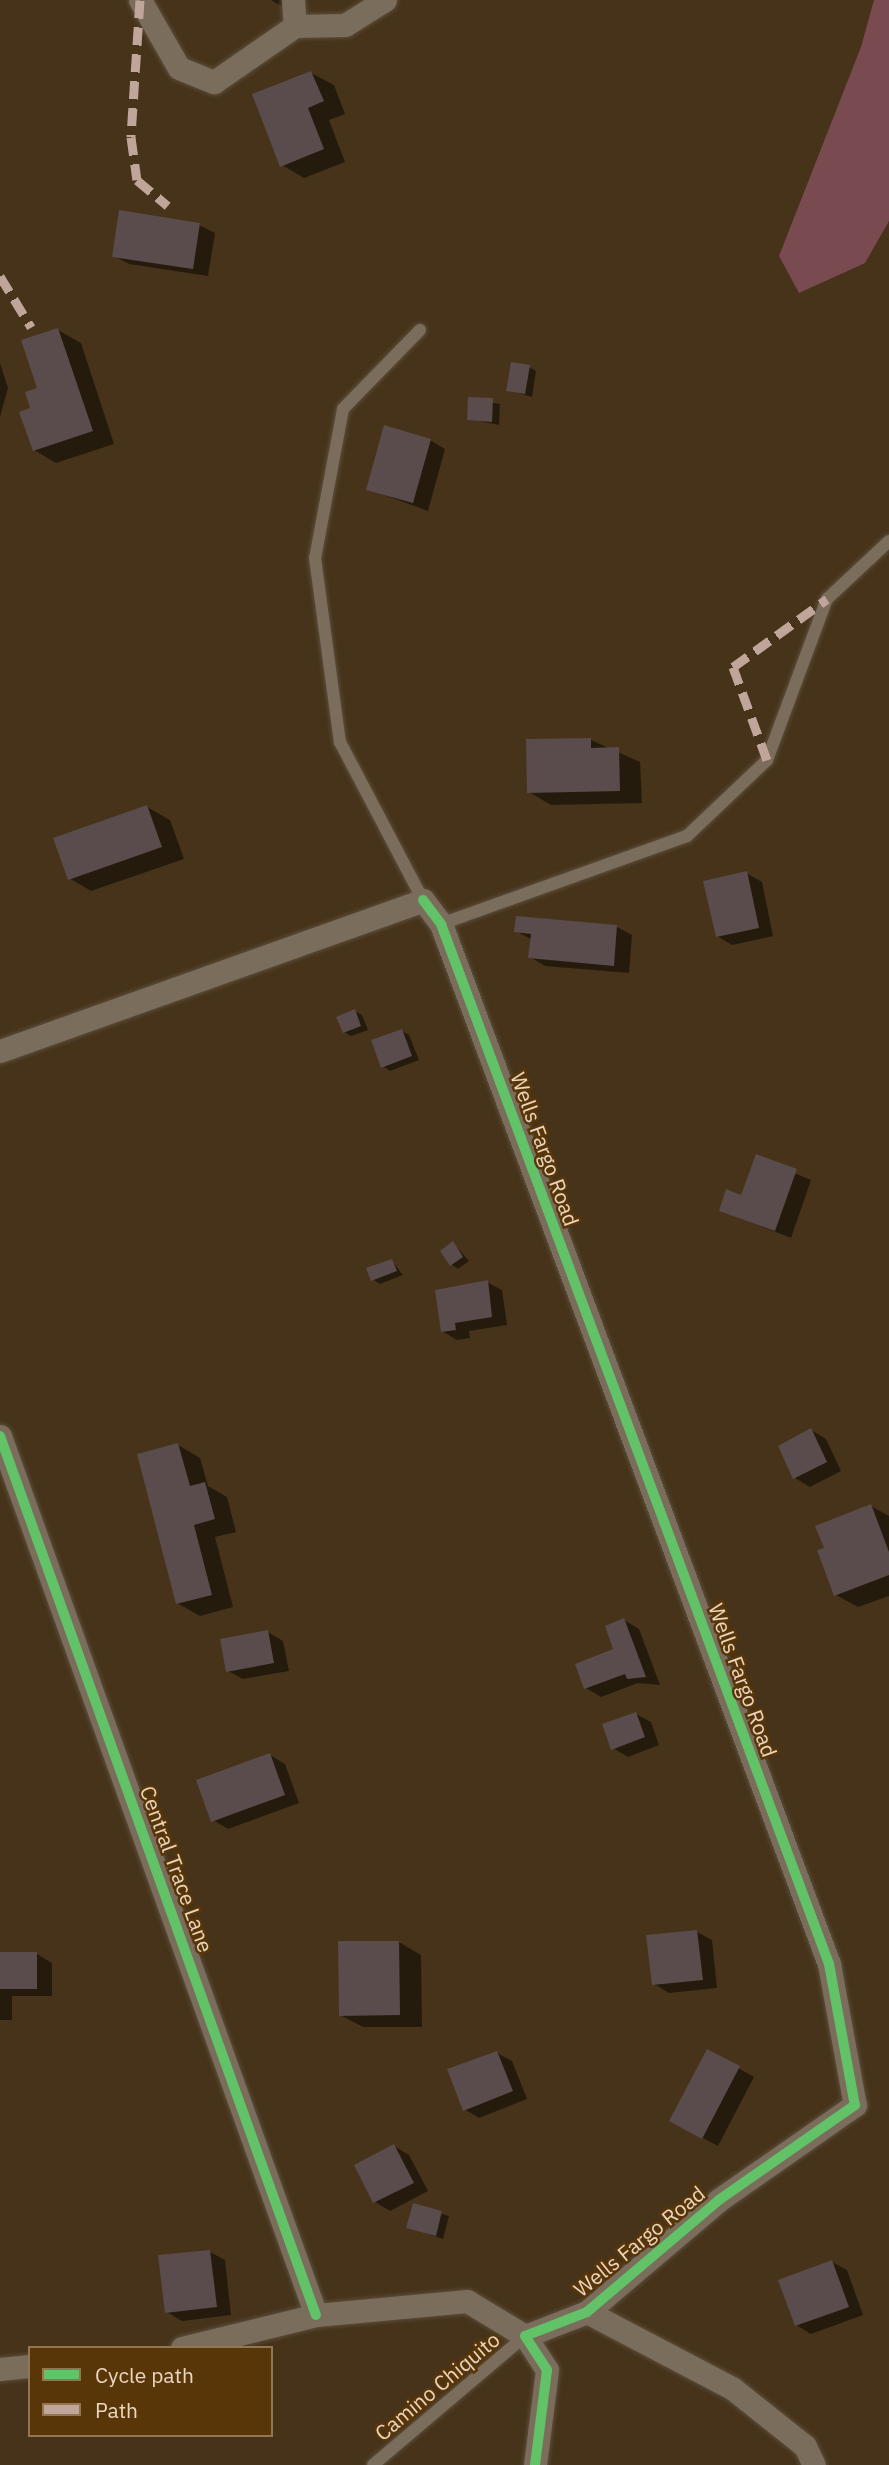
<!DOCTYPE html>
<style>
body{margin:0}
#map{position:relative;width:889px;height:2465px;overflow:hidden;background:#46331a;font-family:"IBM Plex Sans",sans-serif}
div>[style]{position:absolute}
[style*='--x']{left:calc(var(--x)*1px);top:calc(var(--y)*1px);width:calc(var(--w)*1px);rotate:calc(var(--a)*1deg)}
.green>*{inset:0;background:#794b50}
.shadow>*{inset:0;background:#0007}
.building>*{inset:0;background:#5a4b4c}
.roads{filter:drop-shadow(0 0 2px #5c4d3b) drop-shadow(0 0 2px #5c4d3b)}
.service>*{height:12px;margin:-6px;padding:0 6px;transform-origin:6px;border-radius:6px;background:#7b6d5c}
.minor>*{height:23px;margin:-11.5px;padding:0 11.5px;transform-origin:11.5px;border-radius:11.5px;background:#7b6d5c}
.quiet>*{height:9px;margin-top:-4.5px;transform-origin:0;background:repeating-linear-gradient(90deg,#c0a59a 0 18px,transparent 0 27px)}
.cycleway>*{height:10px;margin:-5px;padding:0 5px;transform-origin:5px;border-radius:5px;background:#61c268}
span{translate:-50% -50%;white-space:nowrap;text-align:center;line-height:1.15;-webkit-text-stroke:5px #583608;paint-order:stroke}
.street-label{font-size:21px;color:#ead5c0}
.legend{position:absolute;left:28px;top:2346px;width:245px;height:91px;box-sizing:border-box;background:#583608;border:2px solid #927652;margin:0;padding:9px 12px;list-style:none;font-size:21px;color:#ead5c0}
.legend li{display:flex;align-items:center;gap:14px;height:35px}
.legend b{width:35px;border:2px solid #927652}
</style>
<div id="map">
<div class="green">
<div style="clip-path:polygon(874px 0,889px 0,889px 221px,865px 263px,799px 293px,779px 256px,861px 47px)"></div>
</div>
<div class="shadow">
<div style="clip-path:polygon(271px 0,289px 0,283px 7px)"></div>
<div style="clip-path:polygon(311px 73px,334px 85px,345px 114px,329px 120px,345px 162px,304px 178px,282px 165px)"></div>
<div style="clip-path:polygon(199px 225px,215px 233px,208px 276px,129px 264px,114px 256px)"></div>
<div style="clip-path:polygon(58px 330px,81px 343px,114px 444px,56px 463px,34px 450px,32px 409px)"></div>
<div style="clip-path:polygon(0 363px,8px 388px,0 417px)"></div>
<div style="clip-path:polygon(529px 367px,536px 371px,532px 397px,508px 390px)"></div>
<div style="clip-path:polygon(470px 399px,500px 404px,499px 425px,469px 419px)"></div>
<div style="clip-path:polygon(430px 440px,445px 449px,428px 511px,368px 489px)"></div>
<div style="clip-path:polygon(591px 740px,640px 762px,642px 803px,551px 805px,529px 792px)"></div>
<div style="clip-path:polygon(147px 807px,170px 820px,184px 859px,91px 891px,69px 878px)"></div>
<div style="clip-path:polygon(746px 873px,762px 882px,773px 936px,732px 945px,717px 936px)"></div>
<div style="clip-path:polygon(617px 927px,632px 935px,629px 973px,545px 966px,530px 957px,532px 940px,516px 931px)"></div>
<div style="clip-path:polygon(355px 1011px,362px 1015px,368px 1030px,351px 1036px,344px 1032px)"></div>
<div style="clip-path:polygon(402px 1031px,409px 1035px,419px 1060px,390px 1071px,383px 1066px)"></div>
<div style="clip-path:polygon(757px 1157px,811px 1180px,791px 1238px,721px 1210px,742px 1197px)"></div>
<div style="clip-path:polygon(453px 1243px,469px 1261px,458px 1269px,451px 1264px)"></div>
<div style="clip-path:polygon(392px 1261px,403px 1275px,380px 1284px,372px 1279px)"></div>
<div style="clip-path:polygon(487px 1282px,502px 1290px,507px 1325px,469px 1331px,470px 1338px,457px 1340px,442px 1331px)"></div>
<div style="clip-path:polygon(811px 1430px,826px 1439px,841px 1471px,810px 1487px,795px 1478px)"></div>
<div style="clip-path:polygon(178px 1445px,200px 1458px,208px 1486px,227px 1497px,236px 1532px,215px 1537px,233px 1607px,200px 1616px,177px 1603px)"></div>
<div style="clip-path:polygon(871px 1506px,889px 1516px,889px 1596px,858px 1607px,836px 1595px)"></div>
<div style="clip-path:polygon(624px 1620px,639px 1629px,660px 1685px,638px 1683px,601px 1697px,586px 1688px,616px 1650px)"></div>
<div style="clip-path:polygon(268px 1632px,283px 1641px,289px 1671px,243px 1679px,228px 1671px)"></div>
<div style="clip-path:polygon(636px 1714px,651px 1722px,659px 1745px,628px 1757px,613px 1748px)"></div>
<div style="clip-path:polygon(270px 1755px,285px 1764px,299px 1803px,228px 1829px,213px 1820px)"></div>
<div style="clip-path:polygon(697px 1932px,712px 1940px,717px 1988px,669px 1993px,654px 1984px)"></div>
<div style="clip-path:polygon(399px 1942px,421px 1955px,422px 2027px,363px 2027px,340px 2015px)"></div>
<div style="clip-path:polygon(0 1953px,37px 1954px,52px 1963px,52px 1996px,12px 1996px,12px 2020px,0 2020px)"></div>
<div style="clip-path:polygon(708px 2051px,754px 2077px,718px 2146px,686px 2129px)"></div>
<div style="clip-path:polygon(497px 2053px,512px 2061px,527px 2099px,479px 2118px,464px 2109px)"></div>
<div style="clip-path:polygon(394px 2146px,409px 2155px,428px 2191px,390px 2211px,375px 2202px)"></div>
<div style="clip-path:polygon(414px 2205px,449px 2216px,443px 2239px,408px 2227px)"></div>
<div style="clip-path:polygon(210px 2252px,225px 2260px,231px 2315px,182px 2321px,167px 2312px)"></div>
<div style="clip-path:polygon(832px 2262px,847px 2270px,863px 2315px,811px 2334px,796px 2325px)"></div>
</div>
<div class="building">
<div style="clip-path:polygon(311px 71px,324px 101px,308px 108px,324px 149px,280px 167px,252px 94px)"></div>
<div style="clip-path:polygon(119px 210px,200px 223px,193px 269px,112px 257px)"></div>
<div style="clip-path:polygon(58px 328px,93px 431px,33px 451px,19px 412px,30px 408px,25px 392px,37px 388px,21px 340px)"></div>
<div style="clip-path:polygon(511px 362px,530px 365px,525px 394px,506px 391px)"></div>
<div style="clip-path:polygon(468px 397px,493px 398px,492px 422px,467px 420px)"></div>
<div style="clip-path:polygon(384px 425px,431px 439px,413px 503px,366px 490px)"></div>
<div style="clip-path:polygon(591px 738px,591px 748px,619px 747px,620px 791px,527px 793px,526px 739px)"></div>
<div style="clip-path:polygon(147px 805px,162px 847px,68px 880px,53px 838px)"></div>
<div style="clip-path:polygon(747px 871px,759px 928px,716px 937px,703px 881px)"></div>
<div style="clip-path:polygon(516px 916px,617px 925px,614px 966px,528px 958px,531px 934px,514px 932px)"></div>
<div style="clip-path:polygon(355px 1009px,361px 1026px,343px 1033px,336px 1017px)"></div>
<div style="clip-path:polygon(402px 1029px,412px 1056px,381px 1068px,371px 1040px)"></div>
<div style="clip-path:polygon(756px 1154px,797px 1169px,775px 1231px,719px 1211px,726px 1189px,741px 1195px)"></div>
<div style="clip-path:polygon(453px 1241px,463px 1257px,450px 1266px,440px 1251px)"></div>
<div style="clip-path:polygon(392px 1259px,397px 1271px,371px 1281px,366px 1268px)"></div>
<div style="clip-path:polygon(488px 1280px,492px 1317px,455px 1323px,456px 1330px,441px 1332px,435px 1290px)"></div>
<div style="clip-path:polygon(811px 1428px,827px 1462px,793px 1479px,778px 1446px)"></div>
<div style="clip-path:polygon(178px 1443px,190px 1486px,205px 1482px,215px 1519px,194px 1525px,212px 1595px,176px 1604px,137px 1454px)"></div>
<div style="clip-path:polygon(871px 1504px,889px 1552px,889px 1575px,834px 1596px,817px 1550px,824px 1548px,815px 1526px)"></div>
<div style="clip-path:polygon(624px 1618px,646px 1677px,627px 1679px,625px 1674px,584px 1689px,575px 1664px,613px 1649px,605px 1626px)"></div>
<div style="clip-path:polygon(268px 1630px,274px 1663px,226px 1672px,220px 1639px)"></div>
<div style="clip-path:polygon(636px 1712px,645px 1737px,611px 1750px,602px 1724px)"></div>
<div style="clip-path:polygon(270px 1753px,285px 1795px,211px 1822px,196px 1780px)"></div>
<div style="clip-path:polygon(697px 1930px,703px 1980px,652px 1985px,646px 1935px)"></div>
<div style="clip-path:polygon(338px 1941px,399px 1941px,400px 2015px,339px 2016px)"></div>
<div style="clip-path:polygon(0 1952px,37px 1952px,37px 1989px,0 1989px)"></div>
<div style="clip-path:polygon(707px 2049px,740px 2066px,702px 2139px,669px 2121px)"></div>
<div style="clip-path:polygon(497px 2051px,513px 2091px,463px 2111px,447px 2069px)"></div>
<div style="clip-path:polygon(394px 2144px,414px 2183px,373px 2203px,354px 2165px)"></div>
<div style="clip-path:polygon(413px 2203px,442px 2211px,436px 2236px,406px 2228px)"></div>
<div style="clip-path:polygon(210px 2250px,217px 2307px,165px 2313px,158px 2255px)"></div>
<div style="clip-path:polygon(832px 2260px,849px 2307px,795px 2326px,778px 2280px)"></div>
</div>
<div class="roads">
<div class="service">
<div style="--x:420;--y:330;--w:110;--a:134.3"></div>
<div style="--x:343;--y:409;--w:152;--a:100.6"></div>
<div style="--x:315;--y:558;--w:186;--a:82.3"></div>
<div style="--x:340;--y:742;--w:178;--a:62.3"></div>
<div style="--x:441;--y:924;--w:261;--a:-19.7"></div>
<div style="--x:687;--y:836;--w:110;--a:-43.5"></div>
<div style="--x:767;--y:760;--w:172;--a:-69.6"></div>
<div style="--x:827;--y:599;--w:85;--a:-43.1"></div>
<div style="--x:373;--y:2465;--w:199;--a:-40.3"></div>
</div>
<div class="minor">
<div style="--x:140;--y:0;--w:78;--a:60.2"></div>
<div style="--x:179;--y:68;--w:38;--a:22"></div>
<div style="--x:214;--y:82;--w:98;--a:-34.7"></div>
<div style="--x:295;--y:26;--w:50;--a:-1.1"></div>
<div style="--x:345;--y:25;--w:47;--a:-32"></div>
<div style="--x:293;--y:0;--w:26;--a:86"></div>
<div style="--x:0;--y:1051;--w:449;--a:-19.6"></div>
<div style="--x:423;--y:900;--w:30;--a:53"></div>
<div style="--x:441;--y:924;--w:1110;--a:69.54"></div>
<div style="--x:829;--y:1964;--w:143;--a:79.6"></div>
<div style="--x:855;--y:2105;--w:166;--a:145.1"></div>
<div style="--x:719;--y:2200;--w:173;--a:139.7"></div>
<div style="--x:587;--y:2312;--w:66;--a:158.8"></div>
<div style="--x:0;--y:1436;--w:934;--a:70.23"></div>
<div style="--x:587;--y:2312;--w:164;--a:27.7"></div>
<div style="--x:732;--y:2388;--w:93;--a:38.5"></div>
<div style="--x:805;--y:2446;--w:21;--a:65"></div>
<div style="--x:182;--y:2348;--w:138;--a:-13.8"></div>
<div style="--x:316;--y:2315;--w:152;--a:-5.3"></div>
<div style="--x:467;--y:2301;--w:68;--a:31.1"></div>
<div style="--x:525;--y:2336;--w:40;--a:57.1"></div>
<div style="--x:547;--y:2370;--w:96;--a:97.2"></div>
<div style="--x:0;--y:2369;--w:30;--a:-6"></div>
</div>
</div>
<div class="quiet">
<div style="--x:140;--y:0;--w:137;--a:93.8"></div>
<div style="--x:131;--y:137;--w:43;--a:82.1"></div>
<div style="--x:137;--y:180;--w:40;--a:40"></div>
<div style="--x:0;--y:276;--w:60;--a:58.7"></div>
<div style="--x:767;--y:760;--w:99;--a:-110.1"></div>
<div style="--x:733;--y:667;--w:116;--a:-35.9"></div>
</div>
<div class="cycleway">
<div style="--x:423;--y:900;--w:30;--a:53"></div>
<div style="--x:441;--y:924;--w:1110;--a:69.54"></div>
<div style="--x:829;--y:1964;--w:143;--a:79.6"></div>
<div style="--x:855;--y:2105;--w:166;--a:145.1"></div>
<div style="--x:719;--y:2200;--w:173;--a:139.7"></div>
<div style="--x:587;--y:2312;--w:66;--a:158.8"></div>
<div style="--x:525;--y:2336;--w:40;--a:57.1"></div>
<div style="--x:547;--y:2370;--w:96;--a:97.2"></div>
<div style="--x:0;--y:1436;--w:934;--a:70.23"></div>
</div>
<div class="street-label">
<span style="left:545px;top:1149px;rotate:70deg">Wells Fargo Road</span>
<span style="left:743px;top:1680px;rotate:70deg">Wells Fargo Road</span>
<span style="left:177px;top:1869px;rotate:70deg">Central Trace Lane</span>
<span style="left:639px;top:2241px;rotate:-39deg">Wells Fargo Road</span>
<span style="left:437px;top:2386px;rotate:-40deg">Camino Chiquito</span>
</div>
<ul class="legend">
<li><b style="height:9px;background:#61c268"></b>Cycle path</li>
<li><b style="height:9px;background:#c0a59a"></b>Path</li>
</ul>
</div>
